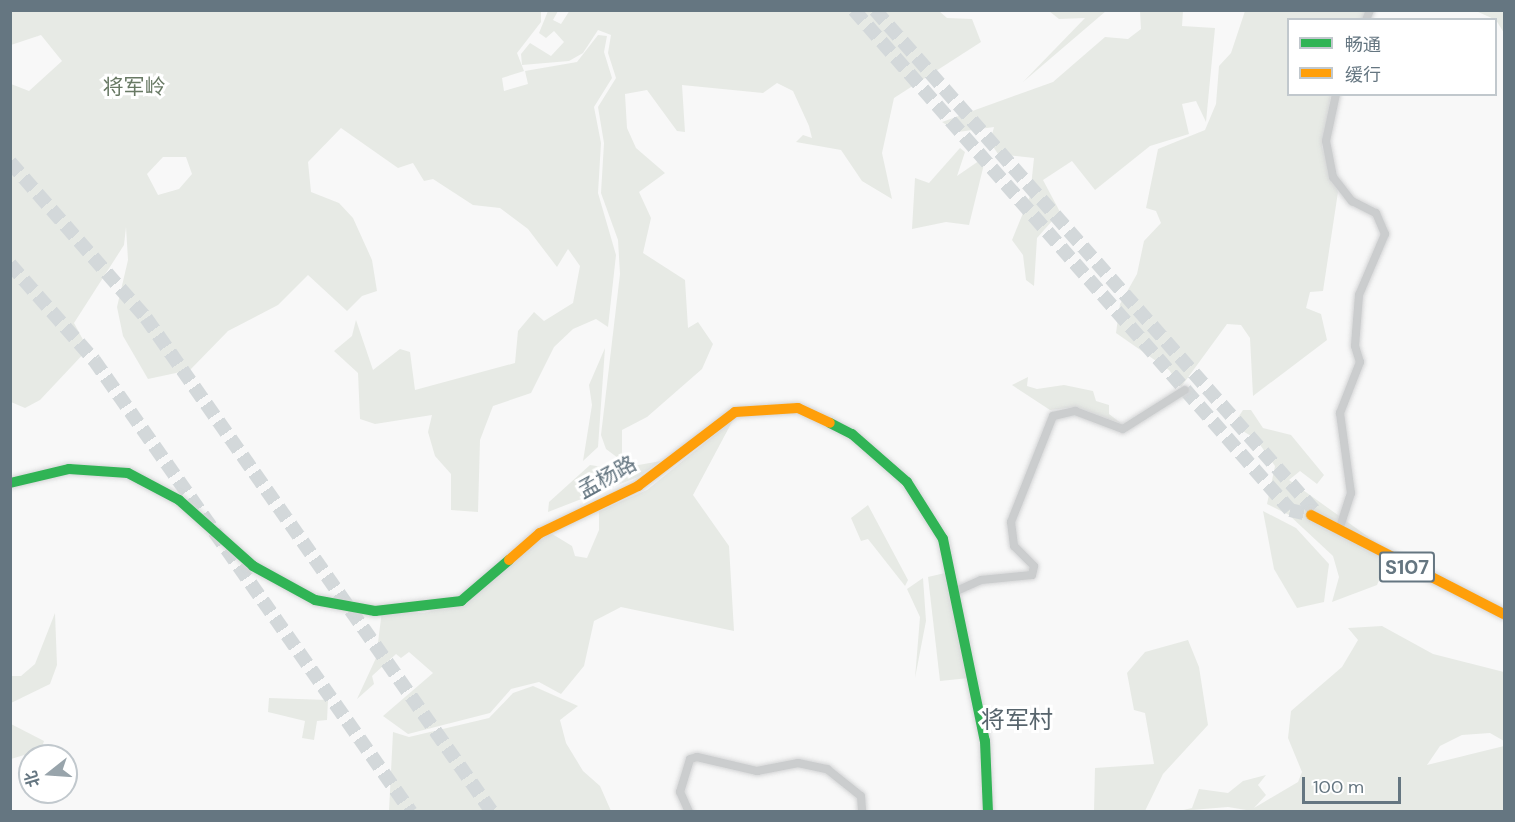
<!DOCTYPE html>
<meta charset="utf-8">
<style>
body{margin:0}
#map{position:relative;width:1515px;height:822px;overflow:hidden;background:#f8f8f8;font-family:"DM Sans","Noto Sans SC",sans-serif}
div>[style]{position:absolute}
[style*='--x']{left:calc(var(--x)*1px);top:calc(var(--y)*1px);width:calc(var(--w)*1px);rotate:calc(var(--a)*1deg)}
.green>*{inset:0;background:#e7eae5}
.highway-tunnel>*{height:14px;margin-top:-7px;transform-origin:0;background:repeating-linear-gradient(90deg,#d3d8da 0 14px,transparent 0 21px)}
.roads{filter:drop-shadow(0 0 2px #d4d5d6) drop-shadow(0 0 2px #d4d5d6)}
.street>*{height:8px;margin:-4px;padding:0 4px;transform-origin:4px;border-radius:4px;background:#cbcdce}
.fast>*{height:10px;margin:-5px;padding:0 5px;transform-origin:5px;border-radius:5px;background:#30b455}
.slow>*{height:10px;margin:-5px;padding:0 5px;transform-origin:5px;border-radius:5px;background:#ff9f0a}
span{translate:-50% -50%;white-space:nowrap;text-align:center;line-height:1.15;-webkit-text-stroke:6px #fff;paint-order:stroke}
.shield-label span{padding:2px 4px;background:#fff;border:2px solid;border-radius:4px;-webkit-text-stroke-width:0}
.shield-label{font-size:20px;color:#657681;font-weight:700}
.park-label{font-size:21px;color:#687964}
.street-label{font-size:21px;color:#657681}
.quarter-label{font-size:24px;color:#57646c}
.frame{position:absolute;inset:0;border:12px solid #657681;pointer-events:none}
.legend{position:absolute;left:1287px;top:18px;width:210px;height:78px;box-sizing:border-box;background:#fff;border:2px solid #c1c8cd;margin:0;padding:8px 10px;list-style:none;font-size:18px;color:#657681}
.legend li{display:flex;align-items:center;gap:12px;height:30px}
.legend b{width:30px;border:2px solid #c1c8cd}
.north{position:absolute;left:18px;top:744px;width:60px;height:60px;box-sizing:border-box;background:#fff;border:2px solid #c1c8cd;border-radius:50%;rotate:253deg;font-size:16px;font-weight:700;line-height:24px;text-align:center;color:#657681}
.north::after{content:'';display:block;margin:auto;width:21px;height:27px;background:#98a4ab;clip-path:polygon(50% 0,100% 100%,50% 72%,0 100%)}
.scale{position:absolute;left:1302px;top:777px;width:99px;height:27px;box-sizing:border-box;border:3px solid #657681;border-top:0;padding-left:8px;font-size:18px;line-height:21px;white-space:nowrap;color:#657681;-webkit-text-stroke:4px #fff;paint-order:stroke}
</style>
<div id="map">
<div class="green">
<div style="clip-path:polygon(evenodd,11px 10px,541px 11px,541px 22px,517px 53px,524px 71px,502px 78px,504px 91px,528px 84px,525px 71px,577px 62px,598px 35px,607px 36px,604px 52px,612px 78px,594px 107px,601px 143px,598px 193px,616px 255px,608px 327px,596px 319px,573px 329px,554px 347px,531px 393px,493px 406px,480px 440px,478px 512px,451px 510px,451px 474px,435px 456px,428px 432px,432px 415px,375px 424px,360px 419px,358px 373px,334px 351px,352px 336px,356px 320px,373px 370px,400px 349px,410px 352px,415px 390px,515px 363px,518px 331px,534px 312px,544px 321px,573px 303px,580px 266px,568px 249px,557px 267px,528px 229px,500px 208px,473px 205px,433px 179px,424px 181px,413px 163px,398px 168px,341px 128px,308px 162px,311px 192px,339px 203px,353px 218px,372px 260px,377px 291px,362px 296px,347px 311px,308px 275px,278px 305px,228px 331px,190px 370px,148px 379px,123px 336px,117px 307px,128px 260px,126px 227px,124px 245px,74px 323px,88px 349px,40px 400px,25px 408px,11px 402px,11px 84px,29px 91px,62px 61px,41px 35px,11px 45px,11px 10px,163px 157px,186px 157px,192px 174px,179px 189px,158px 195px,147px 174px,163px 157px)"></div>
<div style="clip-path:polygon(548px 11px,558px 11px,553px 20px,561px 24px,570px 10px,939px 11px,947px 18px,972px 19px,981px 42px,894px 98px,882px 153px,892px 199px,862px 181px,841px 150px,796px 142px,803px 135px,812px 138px,809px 126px,793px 91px,777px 83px,763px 93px,682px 85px,685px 132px,677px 131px,647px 90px,625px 94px,627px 128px,636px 148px,665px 173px,639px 192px,651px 218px,643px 253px,685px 280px,688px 328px,698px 322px,713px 344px,702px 369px,647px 417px,622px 430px,622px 461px,606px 449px,601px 435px,620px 274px,618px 240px,601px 193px,604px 143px,598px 107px,616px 78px,608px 53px,611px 35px,598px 30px,583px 53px,569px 61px,522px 65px,521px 54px,530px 43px,551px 56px,564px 42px,554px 31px,546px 38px,539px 33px)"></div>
<div style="clip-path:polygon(1049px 11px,1106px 11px,1023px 82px,1085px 18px,1059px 19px)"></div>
<div style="clip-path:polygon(1140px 11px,1183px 11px,1182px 26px,1215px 28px,1206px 122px,1196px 101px,1182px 104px,1189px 134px,1150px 146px,1095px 190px,1072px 161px,1043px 180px,1060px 212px,1037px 238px,1034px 286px,1026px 280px,1023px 255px,1012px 240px,1030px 196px,1034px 158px,998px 154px,990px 142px,994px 127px,958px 132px,942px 122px,1053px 82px,1105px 37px,1128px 39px,1141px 29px)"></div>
<div style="clip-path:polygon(1245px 11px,1366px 11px,1362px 19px,1288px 20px,1288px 94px,1331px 95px,1322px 147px,1338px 192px,1323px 291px,1310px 292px,1306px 308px,1321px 314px,1327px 340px,1253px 396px,1250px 338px,1241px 325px,1227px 324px,1181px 387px,1169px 370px,1116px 333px,1120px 304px,1137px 274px,1144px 241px,1161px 223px,1156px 211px,1146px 208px,1158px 149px,1205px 130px,1216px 104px,1219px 66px,1231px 53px)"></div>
<div style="clip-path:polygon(1476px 11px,1504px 11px,1504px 33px,1496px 20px)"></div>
<div style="clip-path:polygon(960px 148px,965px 152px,957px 176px,986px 156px,969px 225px,946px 222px,912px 229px,915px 178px,929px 183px)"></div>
<div style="clip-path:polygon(605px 348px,598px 447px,583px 461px,592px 405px,589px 385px)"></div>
<div style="clip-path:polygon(1028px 377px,1027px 386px,1037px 389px,1064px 385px,1093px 391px,1096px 401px,1109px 405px,1109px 414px,1122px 424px,1076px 407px,1050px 410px,1012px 385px)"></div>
<div style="clip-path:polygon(1243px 410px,1251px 410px,1263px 428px,1291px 435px,1324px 475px,1317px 484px,1300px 471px,1289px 480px,1395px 556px,1389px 578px,1389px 557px,1377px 585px,1332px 602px,1339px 577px,1333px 556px,1289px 515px,1267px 504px,1275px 466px,1256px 439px,1233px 425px)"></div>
<div style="clip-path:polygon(733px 420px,693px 495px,729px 546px,734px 631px,621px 607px,594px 621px,584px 666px,561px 694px,539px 682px,511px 689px,490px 713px,408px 734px,383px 716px,433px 673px,409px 652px,401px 658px,396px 654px,372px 676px,374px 684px,357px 699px,376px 658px,382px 611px,424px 613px,453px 605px,549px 532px,572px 546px,575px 556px,587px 558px,599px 530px,599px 511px,647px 490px)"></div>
<div style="clip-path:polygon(661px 461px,638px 477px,548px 512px,549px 502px,590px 465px,616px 469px)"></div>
<div style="clip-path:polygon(868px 505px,908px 580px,905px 586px,868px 539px,861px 541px,851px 518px)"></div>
<div style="clip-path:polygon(1263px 511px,1296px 528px,1329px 564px,1324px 602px,1297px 608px,1274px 569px)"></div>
<div style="clip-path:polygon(949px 572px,969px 678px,940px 681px,928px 577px)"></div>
<div style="clip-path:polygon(923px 578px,926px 621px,915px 678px,920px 617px,907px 589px)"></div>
<div style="clip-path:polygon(55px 613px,57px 665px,50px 684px,11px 703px,11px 676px,21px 676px,35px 664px)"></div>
<div style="clip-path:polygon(1382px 626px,1433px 654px,1504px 672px,1504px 741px,1490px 733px,1462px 735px,1440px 746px,1427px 765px,1504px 746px,1504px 811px,1241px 812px,1246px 810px,1228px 807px,1179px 811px,1192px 808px,1199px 789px,1228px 793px,1243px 781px,1266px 775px,1258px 785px,1266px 795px,1254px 808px,1298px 782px,1302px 772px,1288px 738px,1291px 711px,1342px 667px,1358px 640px,1348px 628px)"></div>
<div style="clip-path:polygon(1188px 640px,1199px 667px,1208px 725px,1163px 774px,1145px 811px,1094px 811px,1095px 768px,1154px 764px,1145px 713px,1134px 710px,1127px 673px,1145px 652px)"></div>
<div style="clip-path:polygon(533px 686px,578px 706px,560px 720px,566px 743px,583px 771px,600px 786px,611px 811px,389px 811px,393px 732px,409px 737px,489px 718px,513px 693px)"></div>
<div style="clip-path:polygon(269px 698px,328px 700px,327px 720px,317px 721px,314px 740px,302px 738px,305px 721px,268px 712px)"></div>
<div style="clip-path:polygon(11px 724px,44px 741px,41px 750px,11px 759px)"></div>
</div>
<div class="highway-tunnel">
<div style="--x:854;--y:10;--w:663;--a:48.91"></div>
<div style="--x:1290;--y:510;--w:22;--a:13"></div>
<div style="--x:875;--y:10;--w:665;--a:48.72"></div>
<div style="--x:10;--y:162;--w:207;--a:48.9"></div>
<div style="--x:146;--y:318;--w:603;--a:54.99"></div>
<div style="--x:10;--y:264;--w:128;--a:48.8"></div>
<div style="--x:94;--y:360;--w:552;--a:54.96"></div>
</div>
<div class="roads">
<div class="street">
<div style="--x:1366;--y:20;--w:11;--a:-68"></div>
<div style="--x:1336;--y:94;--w:48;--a:102"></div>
<div style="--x:1326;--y:141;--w:37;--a:79"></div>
<div style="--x:1333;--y:177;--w:31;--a:52"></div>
<div style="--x:1352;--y:201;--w:27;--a:27"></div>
<div style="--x:1376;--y:213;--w:23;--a:67"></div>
<div style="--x:1385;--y:234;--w:66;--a:113.1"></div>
<div style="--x:1359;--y:295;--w:51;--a:94.5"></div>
<div style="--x:1355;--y:346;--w:17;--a:73"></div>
<div style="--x:1360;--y:362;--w:55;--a:111.4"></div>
<div style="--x:1340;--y:413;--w:81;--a:82.2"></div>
<div style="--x:1351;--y:493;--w:33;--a:108"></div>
<div style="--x:954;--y:592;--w:30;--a:-24"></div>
<div style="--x:981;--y:580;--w:51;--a:-5.6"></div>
<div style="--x:1032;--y:575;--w:9;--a:-77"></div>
<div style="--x:1034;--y:566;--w:28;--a:-135"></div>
<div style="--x:1014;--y:546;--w:24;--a:-97"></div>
<div style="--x:1011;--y:522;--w:114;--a:-68.4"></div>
<div style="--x:1053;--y:416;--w:23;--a:-13"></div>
<div style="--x:1075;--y:411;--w:51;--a:20.6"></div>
<div style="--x:1123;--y:429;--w:73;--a:-32.2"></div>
<div style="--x:689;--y:812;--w:22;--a:-114"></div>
<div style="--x:680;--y:792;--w:34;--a:-73"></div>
<div style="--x:690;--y:759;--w:7;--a:-16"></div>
<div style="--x:697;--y:757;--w:62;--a:13.1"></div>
<div style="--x:757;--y:771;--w:42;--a:-11"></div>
<div style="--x:798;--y:763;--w:30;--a:12"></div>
<div style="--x:827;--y:769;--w:43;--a:38.5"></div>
<div style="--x:861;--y:796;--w:16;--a:86"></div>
</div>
<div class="fast">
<div style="--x:830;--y:423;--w:25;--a:27"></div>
<div style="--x:852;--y:434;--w:73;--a:41.1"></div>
<div style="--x:907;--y:482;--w:67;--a:57.7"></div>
<div style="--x:943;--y:539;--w:206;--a:78.3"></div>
<div style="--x:985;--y:741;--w:71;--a:87.6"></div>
<div style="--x:10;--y:483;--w:61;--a:-13.3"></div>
<div style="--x:69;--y:469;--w:59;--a:3.9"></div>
<div style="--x:128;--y:473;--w:58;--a:27.9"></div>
<div style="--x:179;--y:500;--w:99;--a:41.7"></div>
<div style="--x:253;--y:566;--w:71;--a:28.7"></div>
<div style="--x:315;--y:600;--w:61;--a:10.4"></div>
<div style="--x:375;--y:611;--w:87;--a:-6.6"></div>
<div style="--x:461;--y:601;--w:63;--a:-40.5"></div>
</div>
<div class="slow">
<div style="--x:1311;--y:515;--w:217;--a:27.2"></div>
<div style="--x:509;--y:560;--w:41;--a:-41.1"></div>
<div style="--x:540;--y:533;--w:109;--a:-25.6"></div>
<div style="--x:638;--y:486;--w:122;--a:-37.3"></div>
<div style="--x:735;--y:412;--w:63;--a:-3.6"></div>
<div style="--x:798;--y:408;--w:35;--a:25"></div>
</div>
</div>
<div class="shield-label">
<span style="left:1407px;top:567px">S107</span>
</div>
<div class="park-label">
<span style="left:134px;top:87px">将军岭</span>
</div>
<div class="street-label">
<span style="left:607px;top:477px;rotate:-29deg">孟杨路</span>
</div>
<div class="quarter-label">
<span style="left:1017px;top:720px">将军村</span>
</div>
<div class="frame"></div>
<ul class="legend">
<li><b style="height:8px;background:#30b455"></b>畅通</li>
<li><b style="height:8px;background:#ff9f0a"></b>缓行</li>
</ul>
<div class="north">北</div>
<div class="scale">100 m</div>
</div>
